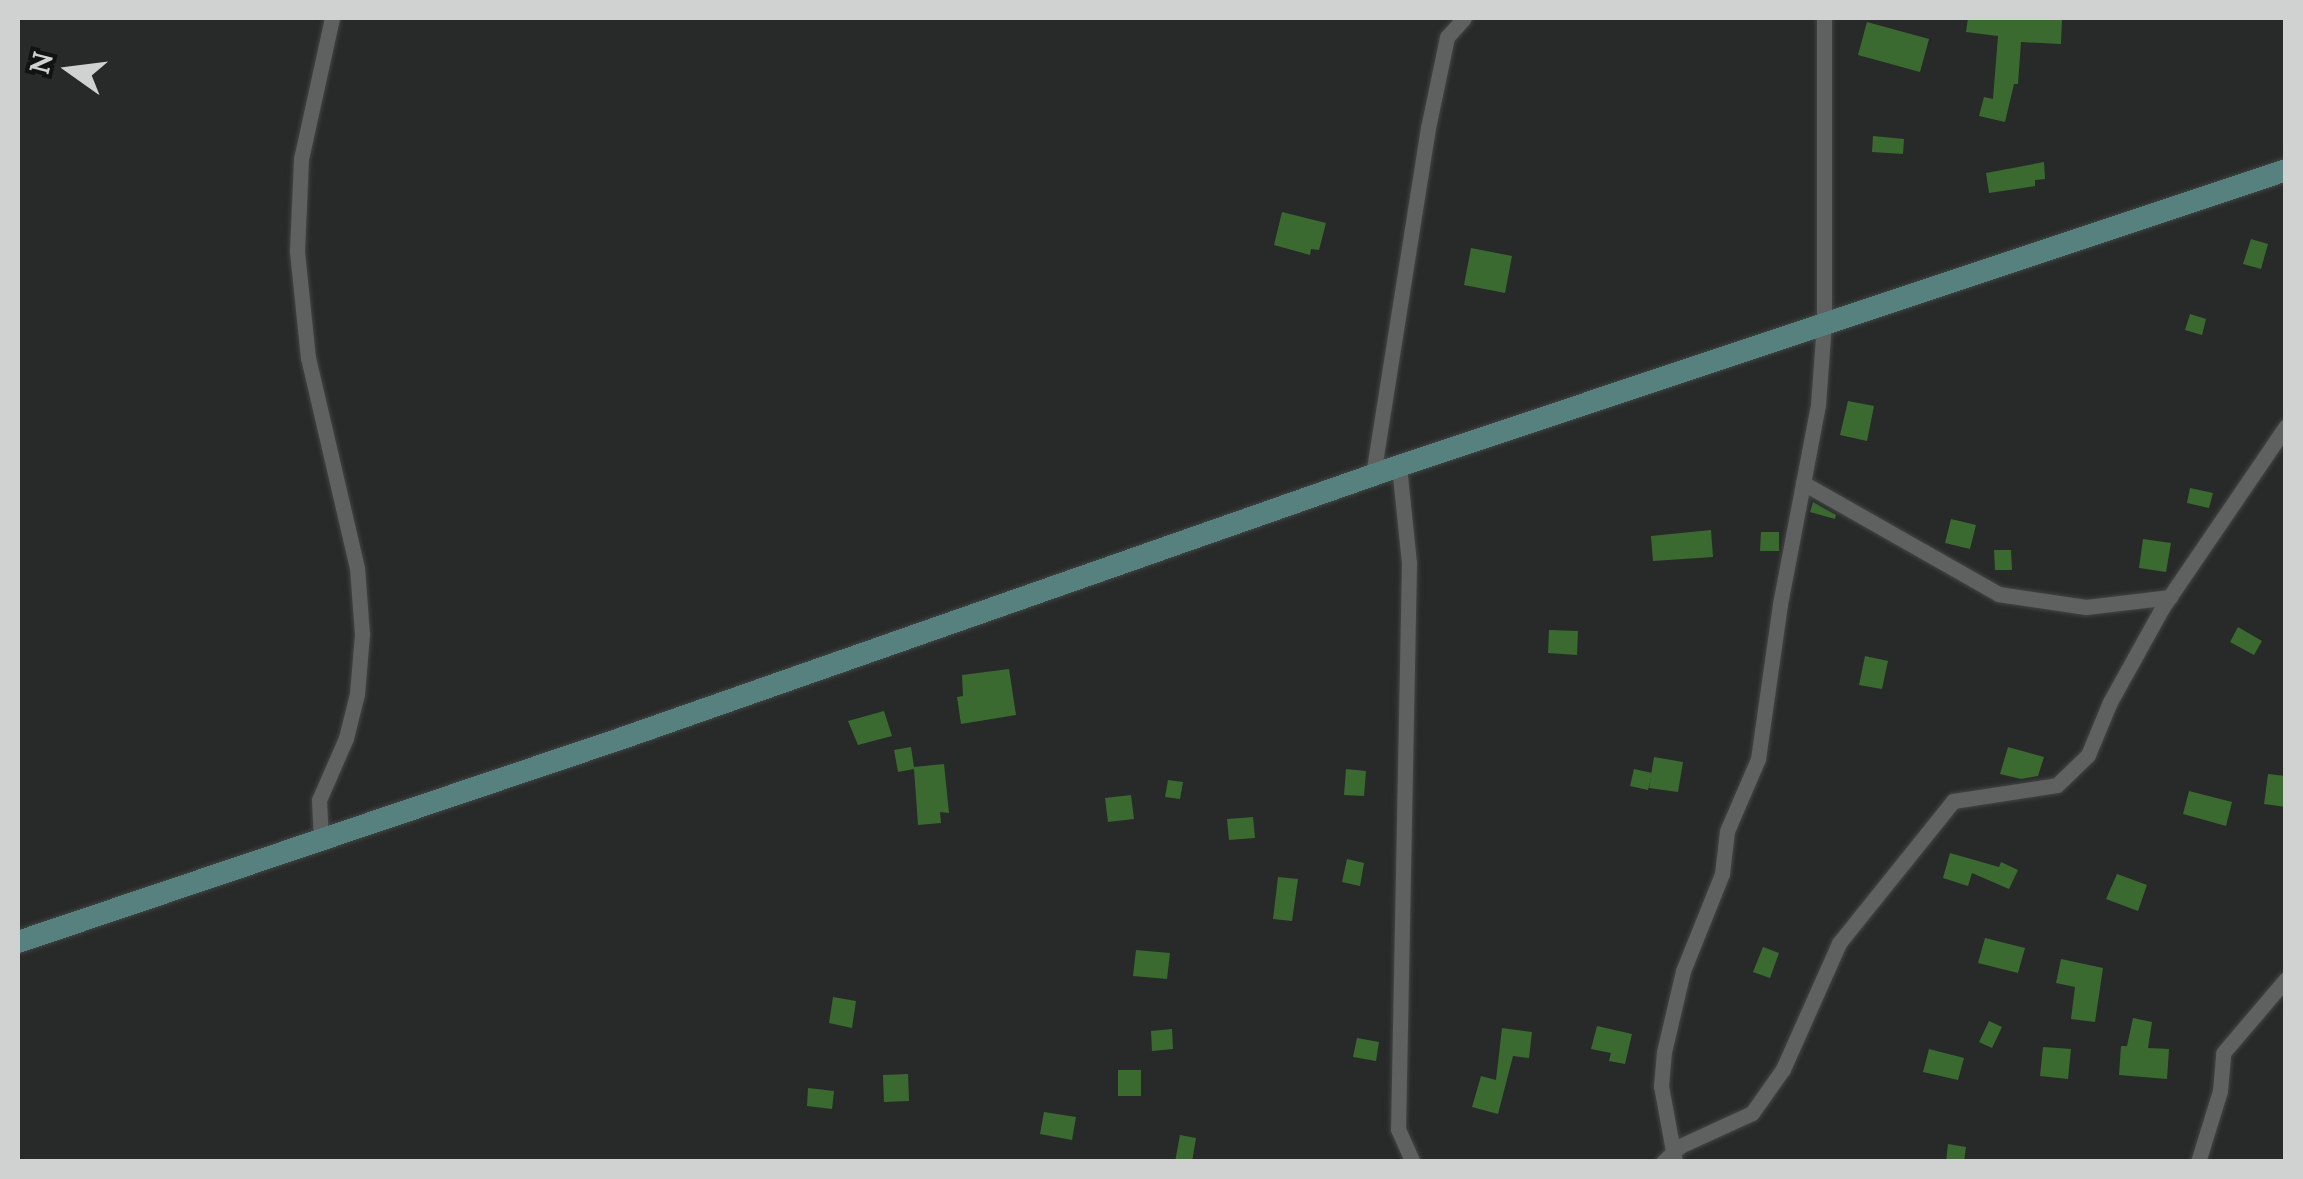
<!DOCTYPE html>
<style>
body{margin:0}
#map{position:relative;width:2303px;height:1179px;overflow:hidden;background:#272a29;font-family:Lora,serif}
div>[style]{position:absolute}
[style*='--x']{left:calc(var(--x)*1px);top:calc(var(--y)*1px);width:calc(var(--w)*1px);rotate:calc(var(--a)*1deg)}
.building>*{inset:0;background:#3b6a30}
.roads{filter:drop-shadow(0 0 2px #424544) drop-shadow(0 0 2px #424544)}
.street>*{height:15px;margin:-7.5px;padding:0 7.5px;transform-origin:7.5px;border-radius:7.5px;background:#5e615f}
.secondary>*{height:22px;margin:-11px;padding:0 11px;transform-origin:11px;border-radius:11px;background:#56817e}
span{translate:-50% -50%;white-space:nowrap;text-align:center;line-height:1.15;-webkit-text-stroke:9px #111312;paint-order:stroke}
.frame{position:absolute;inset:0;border:20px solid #d0d2d1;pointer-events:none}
.north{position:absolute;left:20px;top:20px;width:100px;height:100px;-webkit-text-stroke:8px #111312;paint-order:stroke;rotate:284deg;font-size:28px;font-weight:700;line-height:40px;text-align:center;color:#d0d2d1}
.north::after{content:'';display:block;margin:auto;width:35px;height:45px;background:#d0d2d1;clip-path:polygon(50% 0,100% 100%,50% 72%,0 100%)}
</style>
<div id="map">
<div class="building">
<div style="clip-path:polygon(1968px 18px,2062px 18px,2061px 44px,2021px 42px,2018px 84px,2014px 84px,2005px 122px,1979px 116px,1984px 97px,1993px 99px,1998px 36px,1966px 32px)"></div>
<div style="clip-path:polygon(1867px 22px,1929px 39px,1920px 72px,1858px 55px)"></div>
<div style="clip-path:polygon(1873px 136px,1904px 139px,1903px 154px,1872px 152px)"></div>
<div style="clip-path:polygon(2044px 162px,2045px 179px,2035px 180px,2035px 186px,1989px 193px,1986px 173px)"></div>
<div style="clip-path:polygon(1282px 212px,1326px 223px,1319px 250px,1311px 249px,1310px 255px,1274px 245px)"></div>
<div style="clip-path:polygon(2251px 239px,2268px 244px,2261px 269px,2243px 264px)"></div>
<div style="clip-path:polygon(1471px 248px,1512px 256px,1505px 293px,1464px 285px)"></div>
<div style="clip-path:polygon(2190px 314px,2206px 319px,2202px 335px,2185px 330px)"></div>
<div style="clip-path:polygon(1848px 401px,1874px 406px,1867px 441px,1840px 435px)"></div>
<div style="clip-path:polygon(2190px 488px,2213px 493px,2209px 508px,2187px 503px)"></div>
<div style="clip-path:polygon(1813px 502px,1836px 515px,1835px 519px,1810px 512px)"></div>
<div style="clip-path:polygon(1951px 519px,1976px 525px,1970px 549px,1945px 543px)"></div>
<div style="clip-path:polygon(1711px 530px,1713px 557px,1653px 561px,1651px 536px)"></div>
<div style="clip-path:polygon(1761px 532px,1779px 532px,1779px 551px,1760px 551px)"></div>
<div style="clip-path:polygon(2143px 539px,2171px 543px,2166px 572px,2139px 568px)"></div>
<div style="clip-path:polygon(1994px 550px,2011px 550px,2012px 570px,1995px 570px)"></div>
<div style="clip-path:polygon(2238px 627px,2262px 641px,2254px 655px,2230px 642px)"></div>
<div style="clip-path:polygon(1549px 630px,1578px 631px,1577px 655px,1548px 653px)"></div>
<div style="clip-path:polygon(1865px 656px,1888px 661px,1882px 689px,1859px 685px)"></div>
<div style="clip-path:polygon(1009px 669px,1016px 715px,961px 724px,957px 697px,963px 696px,962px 675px)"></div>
<div style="clip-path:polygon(884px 711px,892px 736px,858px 745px,848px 721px)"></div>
<div style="clip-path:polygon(911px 747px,914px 767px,944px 764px,949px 813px,940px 812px,941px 823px,918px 825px,914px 769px,898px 772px,894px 750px)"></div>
<div style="clip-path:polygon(2008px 747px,2044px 757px,2038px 776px,2021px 779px,2000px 774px)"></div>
<div style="clip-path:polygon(1654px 757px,1683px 762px,1678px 792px,1649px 788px)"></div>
<div style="clip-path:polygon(1346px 769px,1366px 771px,1364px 796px,1344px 795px)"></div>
<div style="clip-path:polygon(1634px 769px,1652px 773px,1648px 790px,1630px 786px)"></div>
<div style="clip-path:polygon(2268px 774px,2286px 776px,2286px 807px,2264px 804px)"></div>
<div style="clip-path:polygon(1168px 780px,1183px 782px,1180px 799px,1165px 797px)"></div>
<div style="clip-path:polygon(2189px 791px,2232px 802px,2226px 826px,2183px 814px)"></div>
<div style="clip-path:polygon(1131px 795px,1134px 819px,1108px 822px,1105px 798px)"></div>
<div style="clip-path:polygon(1253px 817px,1255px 838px,1229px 840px,1227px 819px)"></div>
<div style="clip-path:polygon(1950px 853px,1999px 867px,2001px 862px,2018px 870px,2009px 889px,1972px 873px,1968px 886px,1943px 878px)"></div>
<div style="clip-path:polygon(1347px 859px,1364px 863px,1360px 886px,1342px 882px)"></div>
<div style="clip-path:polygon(2117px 874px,2147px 885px,2138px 911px,2106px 899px)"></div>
<div style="clip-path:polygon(1278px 877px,1298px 879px,1292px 921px,1273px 919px)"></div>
<div style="clip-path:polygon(1985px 938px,2025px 948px,2018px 973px,1978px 963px)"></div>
<div style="clip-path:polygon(1763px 947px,1779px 953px,1770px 978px,1753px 972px)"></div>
<div style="clip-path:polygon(1136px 950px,1170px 953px,1167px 979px,1133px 976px)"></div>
<div style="clip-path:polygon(2061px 959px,2103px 968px,2095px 1022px,2071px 1019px,2075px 987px,2056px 983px)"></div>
<div style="clip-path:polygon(833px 997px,856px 1001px,852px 1028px,829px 1023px)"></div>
<div style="clip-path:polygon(2133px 1018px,2152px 1022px,2148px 1048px,2169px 1049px,2167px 1079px,2119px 1075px,2121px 1046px,2127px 1046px)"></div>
<div style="clip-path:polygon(1989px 1021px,2002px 1027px,1992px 1048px,1979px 1042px)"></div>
<div style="clip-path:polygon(1597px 1026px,1632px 1034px,1625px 1064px,1609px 1061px,1611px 1053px,1591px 1049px)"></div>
<div style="clip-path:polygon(1502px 1028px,1532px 1032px,1529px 1058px,1513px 1056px,1498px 1114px,1472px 1107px,1481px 1076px,1496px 1080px)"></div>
<div style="clip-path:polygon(1172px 1029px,1173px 1049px,1152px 1051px,1151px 1031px)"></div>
<div style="clip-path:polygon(1357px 1038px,1379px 1042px,1376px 1061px,1353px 1057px)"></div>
<div style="clip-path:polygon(2043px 1047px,2071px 1049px,2068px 1079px,2040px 1076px)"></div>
<div style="clip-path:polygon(1929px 1049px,1964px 1058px,1958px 1080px,1923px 1072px)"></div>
<div style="clip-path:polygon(1118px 1070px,1141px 1070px,1141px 1096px,1118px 1096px)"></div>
<div style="clip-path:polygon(908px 1074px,909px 1101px,884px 1102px,883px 1075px)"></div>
<div style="clip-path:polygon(808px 1088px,834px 1091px,832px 1109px,807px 1106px)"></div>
<div style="clip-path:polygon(1044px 1112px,1076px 1117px,1072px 1140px,1040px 1134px)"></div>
<div style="clip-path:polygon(1180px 1135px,1196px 1138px,1192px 1162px,1175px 1162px)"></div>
<div style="clip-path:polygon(1948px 1144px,1966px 1147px,1964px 1162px,1946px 1162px)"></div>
</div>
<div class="roads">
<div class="street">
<div style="--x:1399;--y:466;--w:98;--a:84.1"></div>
<div style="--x:1409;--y:563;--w:566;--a:91.11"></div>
<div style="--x:1398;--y:1129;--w:36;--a:66"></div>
<div style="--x:1373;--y:475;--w:351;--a:-81"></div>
<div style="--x:1428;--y:128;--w:93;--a:-78.2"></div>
<div style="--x:1447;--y:37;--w:25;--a:-48"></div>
<div style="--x:1803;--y:483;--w:224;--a:29.6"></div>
<div style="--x:1998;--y:594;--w:89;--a:8.4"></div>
<div style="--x:2086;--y:607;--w:85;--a:-6.8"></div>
<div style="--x:321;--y:839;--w:39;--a:-93"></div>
<div style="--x:319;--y:800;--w:68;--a:-66.5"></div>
<div style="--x:346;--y:738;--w:45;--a:-76"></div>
<div style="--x:357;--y:694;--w:60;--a:-85.2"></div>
<div style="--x:362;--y:634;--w:66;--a:-94.3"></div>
<div style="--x:357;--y:568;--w:216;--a:-103.1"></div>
<div style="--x:308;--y:358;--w:108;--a:-95.9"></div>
<div style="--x:297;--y:251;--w:92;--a:-87.5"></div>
<div style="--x:301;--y:159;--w:144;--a:-77.6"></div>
<div style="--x:1663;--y:1162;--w:23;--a:-43"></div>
<div style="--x:1680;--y:1146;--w:79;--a:-24.6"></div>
<div style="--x:1752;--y:1113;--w:54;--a:-54.8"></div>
<div style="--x:1783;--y:1069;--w:138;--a:-66"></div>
<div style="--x:1839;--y:943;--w:182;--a:-51.2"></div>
<div style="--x:1953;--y:801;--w:105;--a:-8.7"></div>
<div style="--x:2057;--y:785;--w:43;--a:-44.1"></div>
<div style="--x:2088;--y:755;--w:57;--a:-67.5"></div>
<div style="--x:2110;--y:702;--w:107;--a:-61"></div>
<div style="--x:2162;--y:608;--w:220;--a:-55.7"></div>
<div style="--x:1675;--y:1162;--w:77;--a:-100.4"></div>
<div style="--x:1661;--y:1086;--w:34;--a:-85"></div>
<div style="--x:1664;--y:1052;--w:83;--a:-76.8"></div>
<div style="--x:1683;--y:971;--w:105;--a:-68.1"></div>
<div style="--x:1722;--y:874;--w:43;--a:-83.4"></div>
<div style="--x:1727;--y:831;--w:78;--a:-66.7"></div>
<div style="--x:1758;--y:759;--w:157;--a:-81.9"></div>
<div style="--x:1780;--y:604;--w:203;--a:-79.2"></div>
<div style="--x:1818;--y:405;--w:81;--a:-85.8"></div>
<div style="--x:1824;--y:324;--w:306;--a:-90"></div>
<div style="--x:2198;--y:1162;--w:74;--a:-72.8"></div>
<div style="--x:2220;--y:1091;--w:38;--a:-85"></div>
<div style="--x:2223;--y:1053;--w:97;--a:-49.6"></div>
</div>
<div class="secondary">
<div style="--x:18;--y:942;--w:632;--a:-18.64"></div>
<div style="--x:617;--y:740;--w:829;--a:-19.31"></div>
<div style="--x:1399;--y:466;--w:935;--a:-18.45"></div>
</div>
</div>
<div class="frame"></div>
<div class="north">N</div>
</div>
